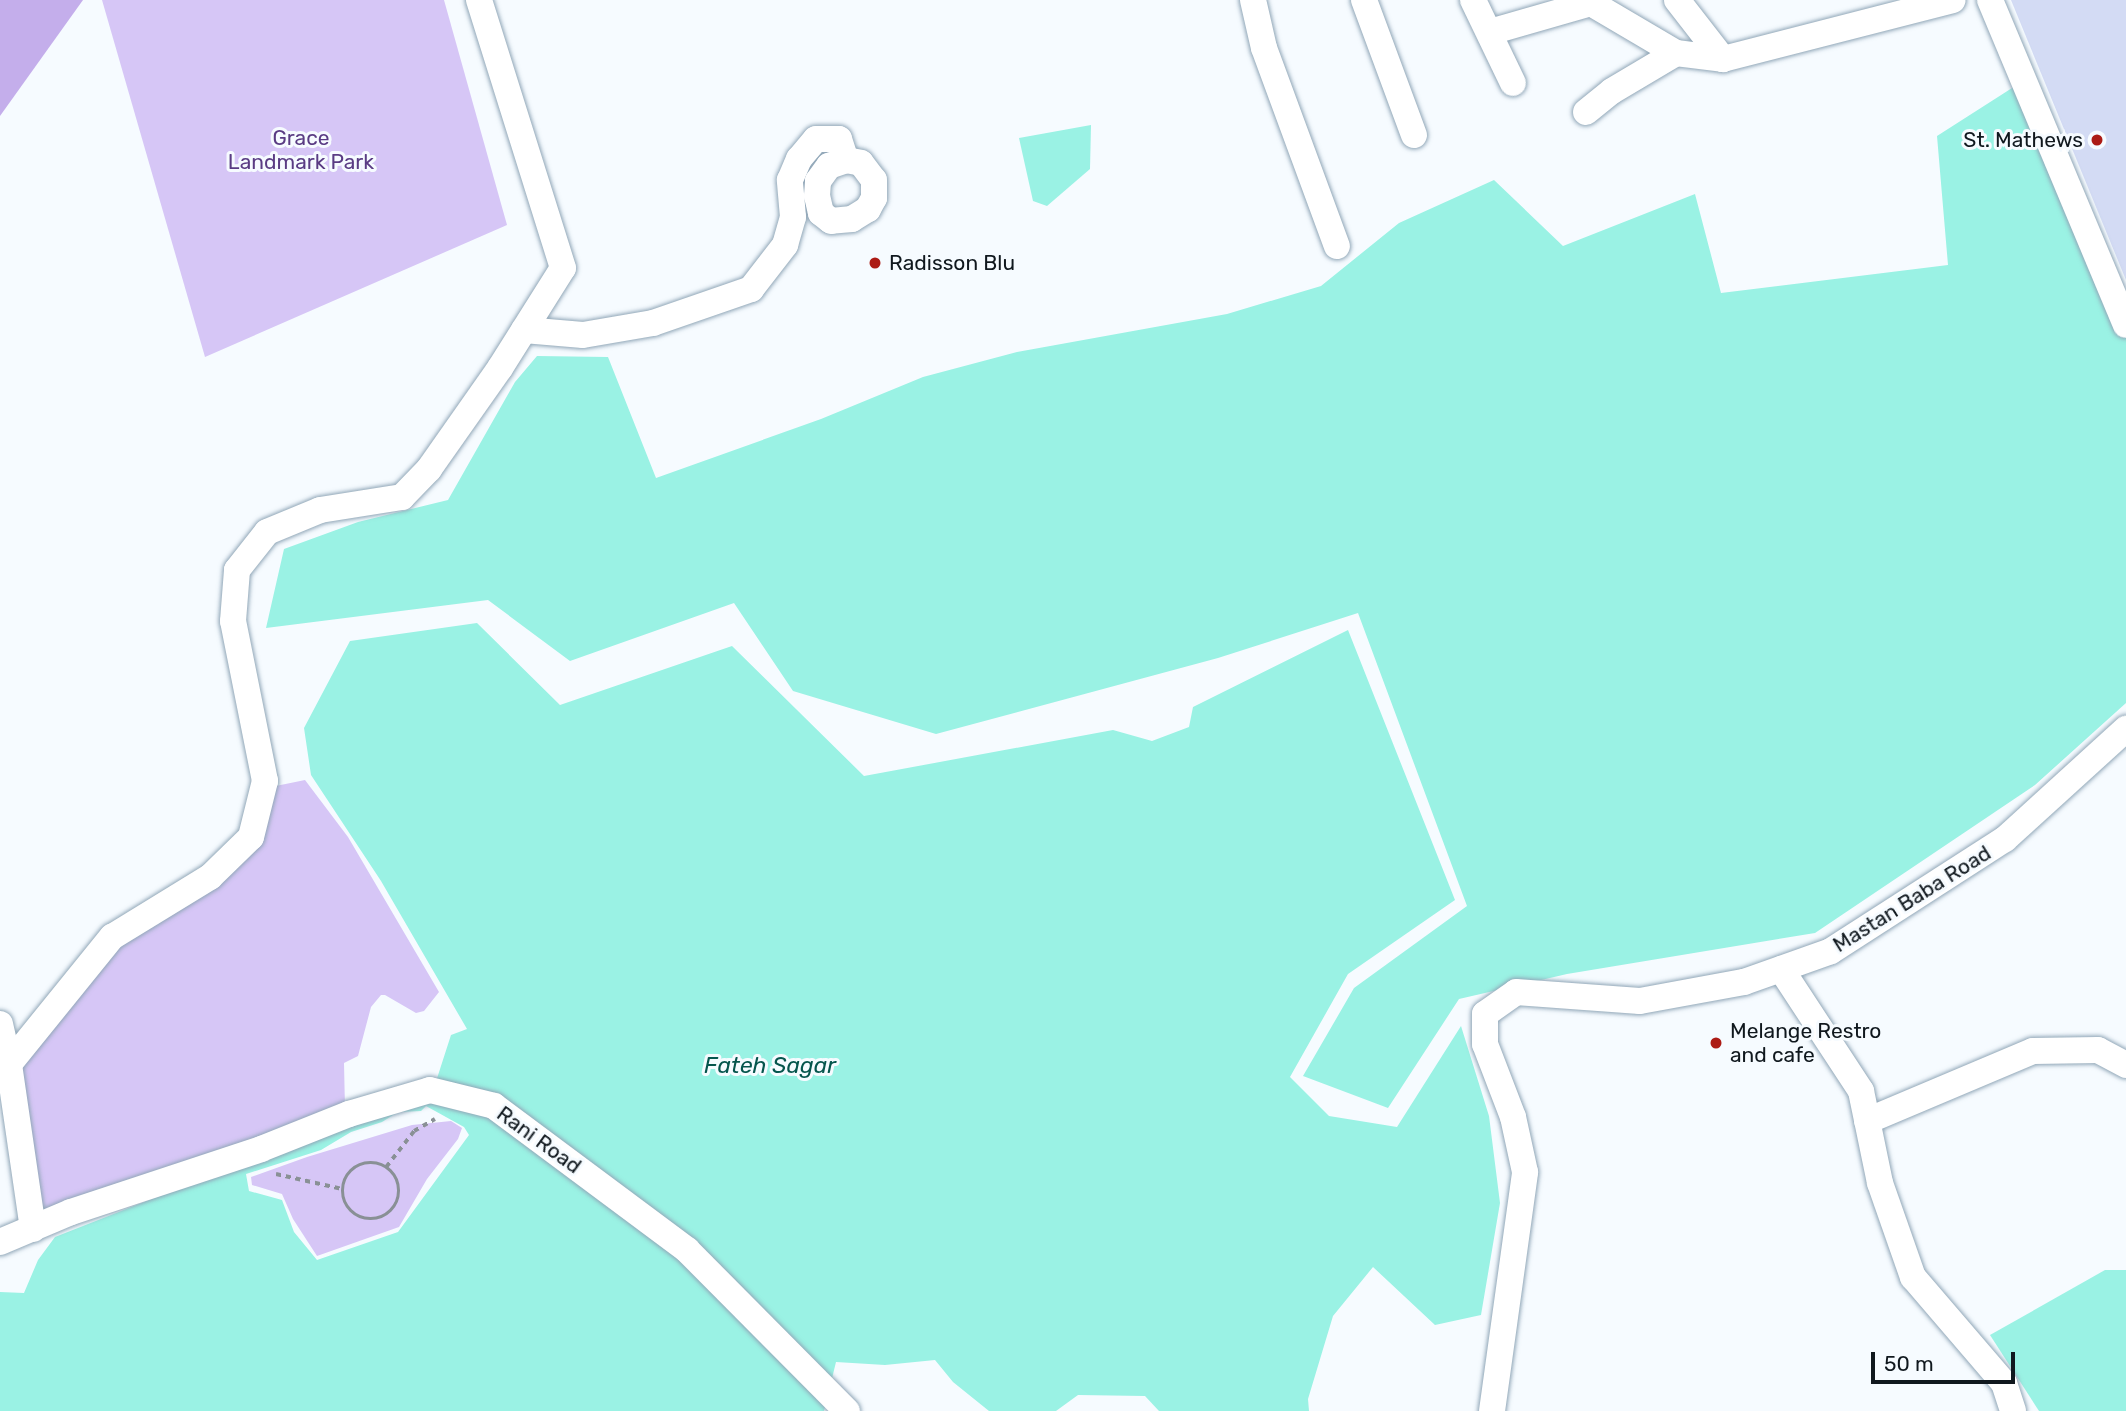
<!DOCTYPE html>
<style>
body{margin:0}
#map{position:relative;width:2126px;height:1411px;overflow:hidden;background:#f6fbff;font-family:Rubik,sans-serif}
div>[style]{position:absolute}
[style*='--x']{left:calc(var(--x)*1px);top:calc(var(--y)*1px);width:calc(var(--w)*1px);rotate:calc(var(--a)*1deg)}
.green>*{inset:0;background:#d6c6f6}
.forest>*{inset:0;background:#c4aeeb}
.water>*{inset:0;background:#9af2e4}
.building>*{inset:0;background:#d3dbf4}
.path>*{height:3.5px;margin-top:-1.75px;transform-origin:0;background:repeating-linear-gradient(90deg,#899095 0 5px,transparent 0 10px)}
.path>.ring{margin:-1.75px;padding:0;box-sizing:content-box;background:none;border:3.5px solid #899095;border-radius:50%}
.roads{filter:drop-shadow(0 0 2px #91a7b8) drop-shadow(0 0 2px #91a7b8)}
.minor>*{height:26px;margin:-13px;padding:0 13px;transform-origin:13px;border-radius:13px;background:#fff}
.dots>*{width:19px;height:19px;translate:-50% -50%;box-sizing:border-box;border:4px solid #f6fbff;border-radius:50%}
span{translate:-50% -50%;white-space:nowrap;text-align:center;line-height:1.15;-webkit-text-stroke:6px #f6fbff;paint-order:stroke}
.park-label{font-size:21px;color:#5a3c84}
.poi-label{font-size:21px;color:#10181e}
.right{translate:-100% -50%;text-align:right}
.left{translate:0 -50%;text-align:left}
.street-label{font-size:21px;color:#10181e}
.water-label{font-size:23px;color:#05554d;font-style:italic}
.scale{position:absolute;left:1871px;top:1352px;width:144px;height:32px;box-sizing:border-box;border:4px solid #10181e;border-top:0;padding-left:9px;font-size:21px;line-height:24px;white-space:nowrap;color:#10181e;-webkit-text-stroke:5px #f6fbff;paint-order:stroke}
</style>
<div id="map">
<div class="green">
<div style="clip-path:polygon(102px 0,444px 0,507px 225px,205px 357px)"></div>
<div style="clip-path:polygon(305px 780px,348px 837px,439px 992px,424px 1011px,416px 1013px,385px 995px,381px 995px,371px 1007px,358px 1056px,344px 1063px,345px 1109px,40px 1215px,19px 1067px,117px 942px,207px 889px,271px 787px)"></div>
<div style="clip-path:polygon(451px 1121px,462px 1128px,458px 1139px,427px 1179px,399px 1227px,317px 1256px,293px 1219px,282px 1194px,252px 1185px,251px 1177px,307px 1157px,412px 1125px)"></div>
</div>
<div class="forest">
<div style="clip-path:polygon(0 0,83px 0,0 116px)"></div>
</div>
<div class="water">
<div style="clip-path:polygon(2023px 81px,2126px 318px,2126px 703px,2035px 785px,1815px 933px,1567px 974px,1459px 999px,1388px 1108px,1303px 1076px,1354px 988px,1467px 906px,1358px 613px,1218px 658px,936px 734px,793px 691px,734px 603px,570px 661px,488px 600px,266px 628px,284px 549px,358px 522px,448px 500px,515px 382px,537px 356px,608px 357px,656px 478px,821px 419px,923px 377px,1017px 352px,1227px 314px,1321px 286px,1399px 223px,1494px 180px,1563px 246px,1695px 194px,1721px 293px,1948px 265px,1937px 136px)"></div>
<div style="clip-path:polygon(1091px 125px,1090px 169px,1047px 206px,1033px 201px,1019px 138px)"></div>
<div style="clip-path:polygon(evenodd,477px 623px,560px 705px,732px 646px,864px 776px,1113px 730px,1152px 741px,1189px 727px,1193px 707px,1348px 630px,1455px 900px,1348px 974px,1290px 1077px,1329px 1116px,1397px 1127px,1461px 1026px,1489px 1116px,1500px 1203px,1481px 1315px,1435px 1325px,1373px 1267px,1333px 1316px,1308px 1399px,1309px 1411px,1159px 1411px,1145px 1396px,1078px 1395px,1056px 1411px,989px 1411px,953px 1382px,935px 1360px,885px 1365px,836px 1362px,824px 1411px,0 1411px,0 1292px,24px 1293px,38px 1260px,55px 1237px,266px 1154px,430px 1100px,451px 1035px,467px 1029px,381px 881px,311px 775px,304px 728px,350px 641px,477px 623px,426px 1106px,464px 1127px,469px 1135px,398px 1232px,317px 1260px,294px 1232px,282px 1200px,249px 1191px,246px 1174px,321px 1150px,351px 1132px,382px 1122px,398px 1112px,421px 1111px,426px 1106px)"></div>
<div style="clip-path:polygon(2105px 1270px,2126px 1270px,2126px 1411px,2039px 1411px,1990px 1335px)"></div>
</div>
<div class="building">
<div style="clip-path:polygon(2011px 0,2126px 0,2126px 280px)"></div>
</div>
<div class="path">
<div class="ring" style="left:343px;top:1163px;width:52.5px;height:52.5px"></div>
<div style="--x:386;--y:1167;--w:46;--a:-52.1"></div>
<div style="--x:414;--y:1131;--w:24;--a:-30"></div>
<div style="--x:276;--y:1174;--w:68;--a:12.8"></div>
</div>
<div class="roads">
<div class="minor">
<div style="--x:1253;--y:0;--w:49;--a:77.1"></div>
<div style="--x:1264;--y:48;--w:211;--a:69.8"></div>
<div style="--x:1364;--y:0;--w:144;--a:69.7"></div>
<div style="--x:1473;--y:0;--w:92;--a:64.3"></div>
<div style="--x:1677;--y:0;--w:75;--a:52.1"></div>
<div style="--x:1723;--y:59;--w:237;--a:-14.4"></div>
<div style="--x:1990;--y:0;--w:352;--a:67.3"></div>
<div style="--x:1490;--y:32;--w:105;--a:-16"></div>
<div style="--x:1591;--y:3;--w:99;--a:30.5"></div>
<div style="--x:1676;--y:53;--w:47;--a:7.3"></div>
<div style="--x:1586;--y:112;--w:33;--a:-39"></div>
<div style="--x:1612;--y:91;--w:74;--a:-30.7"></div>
<div style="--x:524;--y:330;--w:59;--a:4.8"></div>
<div style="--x:583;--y:335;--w:71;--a:-9.7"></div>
<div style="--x:653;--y:323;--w:104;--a:-19.1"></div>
<div style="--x:751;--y:289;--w:56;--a:-52.3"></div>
<div style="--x:785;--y:245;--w:29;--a:-74"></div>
<div style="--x:793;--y:217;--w:37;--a:-95"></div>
<div style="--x:790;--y:180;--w:23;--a:-67"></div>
<div style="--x:799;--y:159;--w:26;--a:-50"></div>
<div style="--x:816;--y:139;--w:23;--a:0"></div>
<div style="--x:839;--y:139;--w:22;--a:72"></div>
<div style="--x:846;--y:160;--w:15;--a:11"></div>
<div style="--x:861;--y:163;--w:21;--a:53"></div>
<div style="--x:874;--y:180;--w:18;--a:90"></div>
<div style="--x:874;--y:198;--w:13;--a:119"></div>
<div style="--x:868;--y:209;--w:19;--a:148"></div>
<div style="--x:852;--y:219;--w:21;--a:175"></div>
<div style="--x:831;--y:221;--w:13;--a:-141"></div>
<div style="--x:821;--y:213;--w:17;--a:-103"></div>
<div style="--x:817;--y:196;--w:15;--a:-86"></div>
<div style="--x:818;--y:181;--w:19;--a:-54"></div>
<div style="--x:829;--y:166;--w:18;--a:-19"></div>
<div style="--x:1781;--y:969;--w:146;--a:56.7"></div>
<div style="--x:1861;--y:1091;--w:94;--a:78.3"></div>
<div style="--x:1880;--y:1183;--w:100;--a:70.7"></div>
<div style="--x:1913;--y:1277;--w:140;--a:49.4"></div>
<div style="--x:2004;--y:1383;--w:29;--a:72"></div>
<div style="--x:0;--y:1024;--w:41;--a:77.3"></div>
<div style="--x:1867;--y:1121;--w:180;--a:-22.9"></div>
<div style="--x:2033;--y:1051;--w:65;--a:-0.9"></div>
<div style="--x:2098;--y:1050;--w:32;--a:28"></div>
<div style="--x:33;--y:1229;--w:167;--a:-98.3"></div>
<div style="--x:9;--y:1064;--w:164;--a:-51"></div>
<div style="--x:112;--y:937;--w:115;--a:-31.5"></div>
<div style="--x:210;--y:877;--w:57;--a:-44.3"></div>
<div style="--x:251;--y:837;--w:58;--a:-76"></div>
<div style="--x:265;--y:781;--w:163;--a:-101.3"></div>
<div style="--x:233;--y:621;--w:51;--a:-85.5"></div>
<div style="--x:237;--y:570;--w:48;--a:-51.7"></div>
<div style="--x:267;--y:532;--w:57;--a:-22.5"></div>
<div style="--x:320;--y:510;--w:83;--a:-9"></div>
<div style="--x:402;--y:497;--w:39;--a:-46"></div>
<div style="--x:429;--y:469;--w:123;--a:-54.9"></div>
<div style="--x:500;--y:368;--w:118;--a:-57.8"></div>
<div style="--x:563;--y:268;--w:281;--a:-107.4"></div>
<div style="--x:0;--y:1242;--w:77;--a:-22.9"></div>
<div style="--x:71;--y:1212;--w:200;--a:-18.3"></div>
<div style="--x:261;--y:1149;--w:95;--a:-21.7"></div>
<div style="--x:349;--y:1114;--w:84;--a:-16.5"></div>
<div style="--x:430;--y:1090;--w:66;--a:14"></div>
<div style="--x:494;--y:1106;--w:241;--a:36.7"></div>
<div style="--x:687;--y:1250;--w:227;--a:45.2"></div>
<div style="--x:1492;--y:1411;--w:241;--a:-82.1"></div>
<div style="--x:1525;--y:1172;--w:56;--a:-102.3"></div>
<div style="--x:1513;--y:1117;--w:78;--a:-111"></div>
<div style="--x:1485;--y:1044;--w:30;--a:-90"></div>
<div style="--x:1485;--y:1014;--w:38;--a:-35"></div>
<div style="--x:1516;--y:992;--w:124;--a:4.2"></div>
<div style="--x:1640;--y:1001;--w:106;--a:-10.4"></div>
<div style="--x:1744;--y:982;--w:92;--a:-19.6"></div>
<div style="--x:1831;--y:951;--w:207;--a:-32.8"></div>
<div style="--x:2005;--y:839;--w:164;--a:-42.3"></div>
</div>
</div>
<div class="dots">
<div style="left:2097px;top:140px;background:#ac1b15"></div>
<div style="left:875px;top:263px;background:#ac1b15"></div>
<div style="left:1716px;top:1043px;background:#ac1b15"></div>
</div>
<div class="park-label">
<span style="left:301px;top:150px">Grace<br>Landmark Park</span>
</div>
<div class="poi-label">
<span class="right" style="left:2083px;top:140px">St. Mathews</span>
<span class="left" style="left:889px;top:263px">Radisson Blu</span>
<span class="left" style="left:1730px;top:1043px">Melange Restro<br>and cafe</span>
</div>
<div class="street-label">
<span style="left:1912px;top:899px;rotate:-32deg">Mastan Baba Road</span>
<span style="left:539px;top:1140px;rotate:36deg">Rani Road</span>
</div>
<div class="water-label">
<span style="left:770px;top:1065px">Fateh Sagar</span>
</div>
<div class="scale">50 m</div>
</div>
